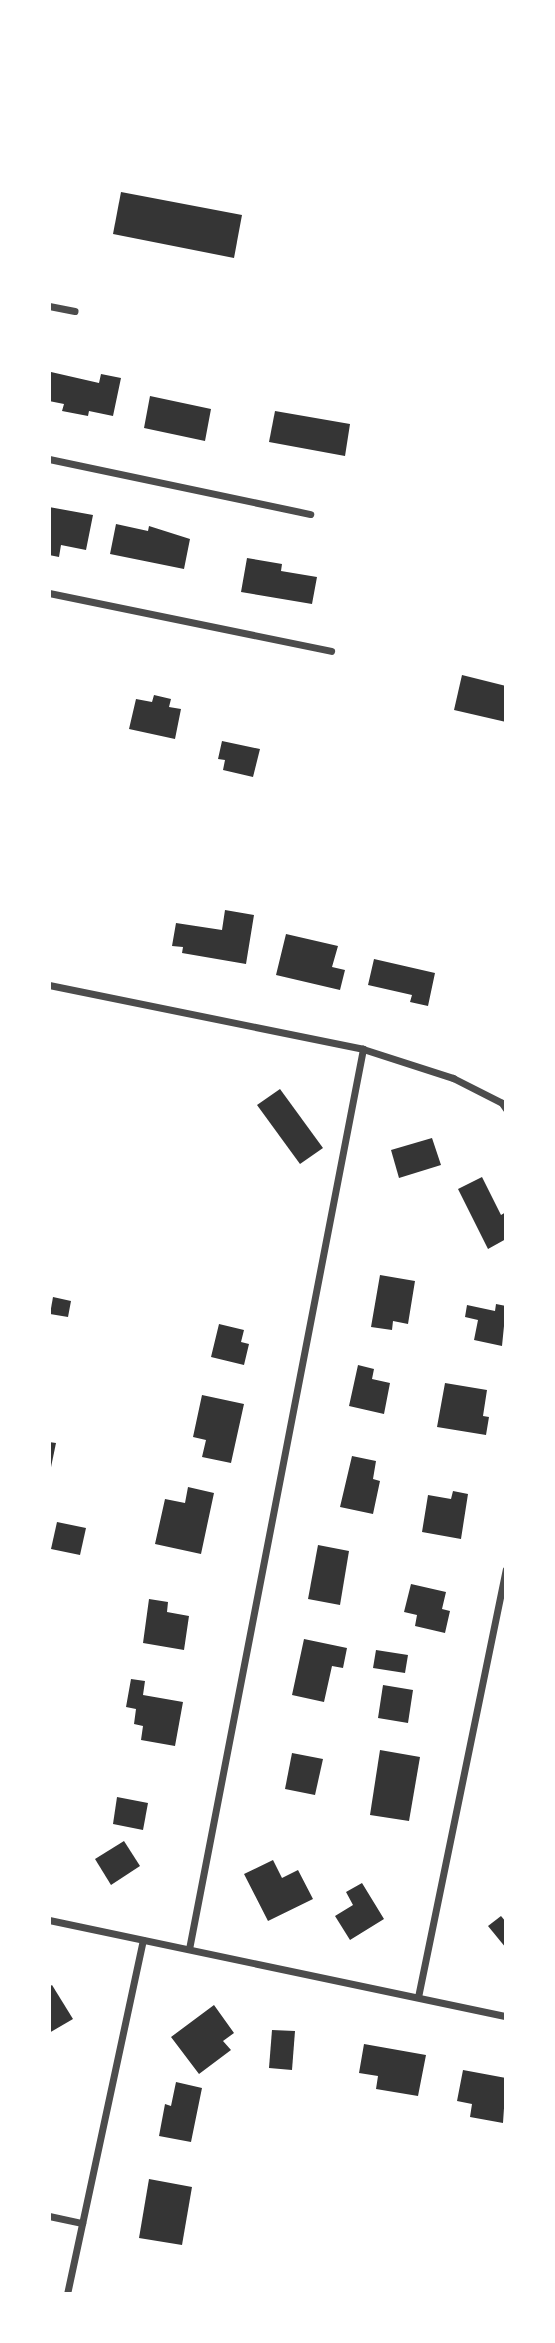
<!DOCTYPE html>
<style>
body{margin:0}
#map{position:relative;width:555px;height:2343px;overflow:hidden;background:#fff;font-family:"Noto Sans",sans-serif}
div>[style]{position:absolute}
[style*='--x']{left:calc(var(--x)*1px);top:calc(var(--y)*1px);width:calc(var(--w)*1px);rotate:calc(var(--a)*1deg)}
.building>*{inset:0;background:#353535}
.minor>*{height:7px;margin:-3.5px;padding:0 3.5px;transform-origin:3.5px;border-radius:3.5px;background:#4c4c4c}
span{translate:-50% -50%;white-space:nowrap;text-align:center;line-height:1.15;-webkit-text-stroke:6px #fff;paint-order:stroke}
.frame{position:absolute;inset:0;border:51px solid #fff;pointer-events:none}
</style>
<div id="map">
<div class="building">
<div style="clip-path:polygon(121px 192px,242px 215px,234px 258px,113px 234px)"></div>
<div style="clip-path:polygon(51px 372px,99px 383px,101px 374px,121px 378px,113px 416px,89px 411px,88px 416px,62px 411px,64px 404px,49px 401px)"></div>
<div style="clip-path:polygon(150px 396px,211px 409px,205px 441px,144px 428px)"></div>
<div style="clip-path:polygon(275px 411px,350px 424px,345px 456px,269px 442px)"></div>
<div style="clip-path:polygon(49px 507px,93px 515px,86px 550px,61px 545px,59px 557px,49px 555px)"></div>
<div style="clip-path:polygon(116px 524px,148px 531px,149px 526px,190px 539px,184px 569px,110px 554px)"></div>
<div style="clip-path:polygon(247px 558px,282px 564px,281px 571px,317px 577px,312px 604px,241px 592px)"></div>
<div style="clip-path:polygon(462px 675px,506px 686px,506px 722px,454px 710px)"></div>
<div style="clip-path:polygon(154px 695px,171px 699px,169px 707px,181px 709px,175px 739px,129px 729px,136px 699px,152px 702px)"></div>
<div style="clip-path:polygon(222px 741px,260px 749px,253px 777px,223px 770px,225px 760px,218px 759px)"></div>
<div style="clip-path:polygon(225px 910px,254px 915px,246px 964px,182px 953px,183px 947px,172px 946px,176px 923px,222px 930px)"></div>
<div style="clip-path:polygon(286px 934px,338px 946px,332px 967px,345px 970px,340px 990px,276px 975px)"></div>
<div style="clip-path:polygon(374px 959px,435px 973px,428px 1006px,410px 1002px,412px 995px,368px 985px)"></div>
<div style="clip-path:polygon(280px 1089px,323px 1148px,300px 1164px,257px 1105px)"></div>
<div style="clip-path:polygon(432px 1138px,441px 1165px,399px 1178px,391px 1150px)"></div>
<div style="clip-path:polygon(482px 1177px,501px 1215px,506px 1212px,506px 1239px,488px 1249px,458px 1189px)"></div>
<div style="clip-path:polygon(380px 1275px,415px 1281px,408px 1324px,393px 1321px,392px 1330px,371px 1327px)"></div>
<div style="clip-path:polygon(53px 1297px,71px 1301px,68px 1317px,50px 1314px)"></div>
<div style="clip-path:polygon(496px 1304px,506px 1306px,502px 1346px,474px 1340px,478px 1320px,465px 1317px,467px 1305px,495px 1311px)"></div>
<div style="clip-path:polygon(219px 1324px,244px 1330px,241px 1342px,249px 1344px,244px 1365px,211px 1357px)"></div>
<div style="clip-path:polygon(358px 1365px,374px 1369px,372px 1379px,390px 1383px,384px 1414px,349px 1406px)"></div>
<div style="clip-path:polygon(445px 1383px,487px 1390px,483px 1416px,489px 1417px,486px 1435px,437px 1427px)"></div>
<div style="clip-path:polygon(202px 1395px,244px 1404px,231px 1463px,202px 1457px,206px 1440px,193px 1437px)"></div>
<div style="clip-path:polygon(49px 1442px,56px 1443px,50px 1472px,49px 1472px)"></div>
<div style="clip-path:polygon(352px 1456px,376px 1461px,373px 1479px,380px 1481px,373px 1514px,340px 1507px)"></div>
<div style="clip-path:polygon(188px 1487px,214px 1493px,201px 1554px,155px 1544px,165px 1499px,185px 1503px)"></div>
<div style="clip-path:polygon(453px 1491px,468px 1494px,461px 1539px,422px 1532px,428px 1495px,451px 1499px)"></div>
<div style="clip-path:polygon(57px 1522px,86px 1528px,80px 1555px,51px 1549px)"></div>
<div style="clip-path:polygon(318px 1545px,349px 1551px,340px 1605px,308px 1599px)"></div>
<div style="clip-path:polygon(411px 1584px,446px 1592px,442px 1609px,450px 1611px,445px 1633px,415px 1626px,417px 1615px,404px 1612px)"></div>
<div style="clip-path:polygon(149px 1599px,168px 1602px,167px 1612px,189px 1616px,184px 1650px,143px 1643px)"></div>
<div style="clip-path:polygon(304px 1639px,347px 1648px,343px 1668px,332px 1666px,324px 1702px,292px 1695px)"></div>
<div style="clip-path:polygon(376px 1650px,408px 1655px,405px 1673px,373px 1668px)"></div>
<div style="clip-path:polygon(131px 1679px,145px 1681px,143px 1695px,183px 1702px,175px 1746px,141px 1740px,143px 1726px,134px 1724px,136px 1709px,126px 1707px)"></div>
<div style="clip-path:polygon(383px 1685px,413px 1690px,408px 1723px,378px 1718px)"></div>
<div style="clip-path:polygon(380px 1750px,420px 1757px,409px 1821px,370px 1815px)"></div>
<div style="clip-path:polygon(292px 1753px,323px 1759px,315px 1795px,285px 1789px)"></div>
<div style="clip-path:polygon(117px 1797px,148px 1803px,143px 1830px,113px 1824px)"></div>
<div style="clip-path:polygon(124px 1841px,140px 1866px,111px 1885px,95px 1859px)"></div>
<div style="clip-path:polygon(273px 1860px,282px 1878px,298px 1870px,313px 1899px,268px 1921px,244px 1874px)"></div>
<div style="clip-path:polygon(362px 1883px,384px 1919px,350px 1940px,335px 1916px,353px 1905px,346px 1892px)"></div>
<div style="clip-path:polygon(501px 1916px,506px 1922px,506px 1948px,488px 1926px)"></div>
<div style="clip-path:polygon(52px 1985px,73px 2019px,49px 2033px,49px 1987px)"></div>
<div style="clip-path:polygon(214px 2005px,234px 2033px,223px 2041px,231px 2050px,199px 2074px,171px 2037px)"></div>
<div style="clip-path:polygon(272px 2030px,295px 2031px,292px 2070px,269px 2068px)"></div>
<div style="clip-path:polygon(364px 2044px,426px 2055px,418px 2096px,376px 2089px,378px 2076px,359px 2073px)"></div>
<div style="clip-path:polygon(463px 2070px,506px 2078px,503px 2123px,470px 2117px,472px 2104px,457px 2101px)"></div>
<div style="clip-path:polygon(176px 2082px,202px 2088px,191px 2142px,159px 2136px,165px 2104px,171px 2106px)"></div>
<div style="clip-path:polygon(149px 2179px,192px 2187px,182px 2245px,139px 2238px)"></div>
</div>
<div class="minor">
<div style="--x:49;--y:306;--w:26;--a:11"></div>
<div style="--x:49;--y:459;--w:267;--a:11.9"></div>
<div style="--x:49;--y:593;--w:288;--a:11.6"></div>
<div style="--x:49;--y:985;--w:320;--a:11.5"></div>
<div style="--x:363;--y:1049;--w:95;--a:17.9"></div>
<div style="--x:453;--y:1078;--w:55;--a:27"></div>
<div style="--x:502;--y:1103;--w:7;--a:56"></div>
<div style="--x:49;--y:1920;--w:467;--a:11.9"></div>
<div style="--x:189;--y:1949;--w:917;--a:-79.06"></div>
<div style="--x:418;--y:1997;--w:436;--a:-78.4"></div>
<div style="--x:49;--y:2216;--w:34;--a:12"></div>
<div style="--x:67;--y:2294;--w:362;--a:-77.9"></div>
</div>
<div class="frame"></div>
</div>
